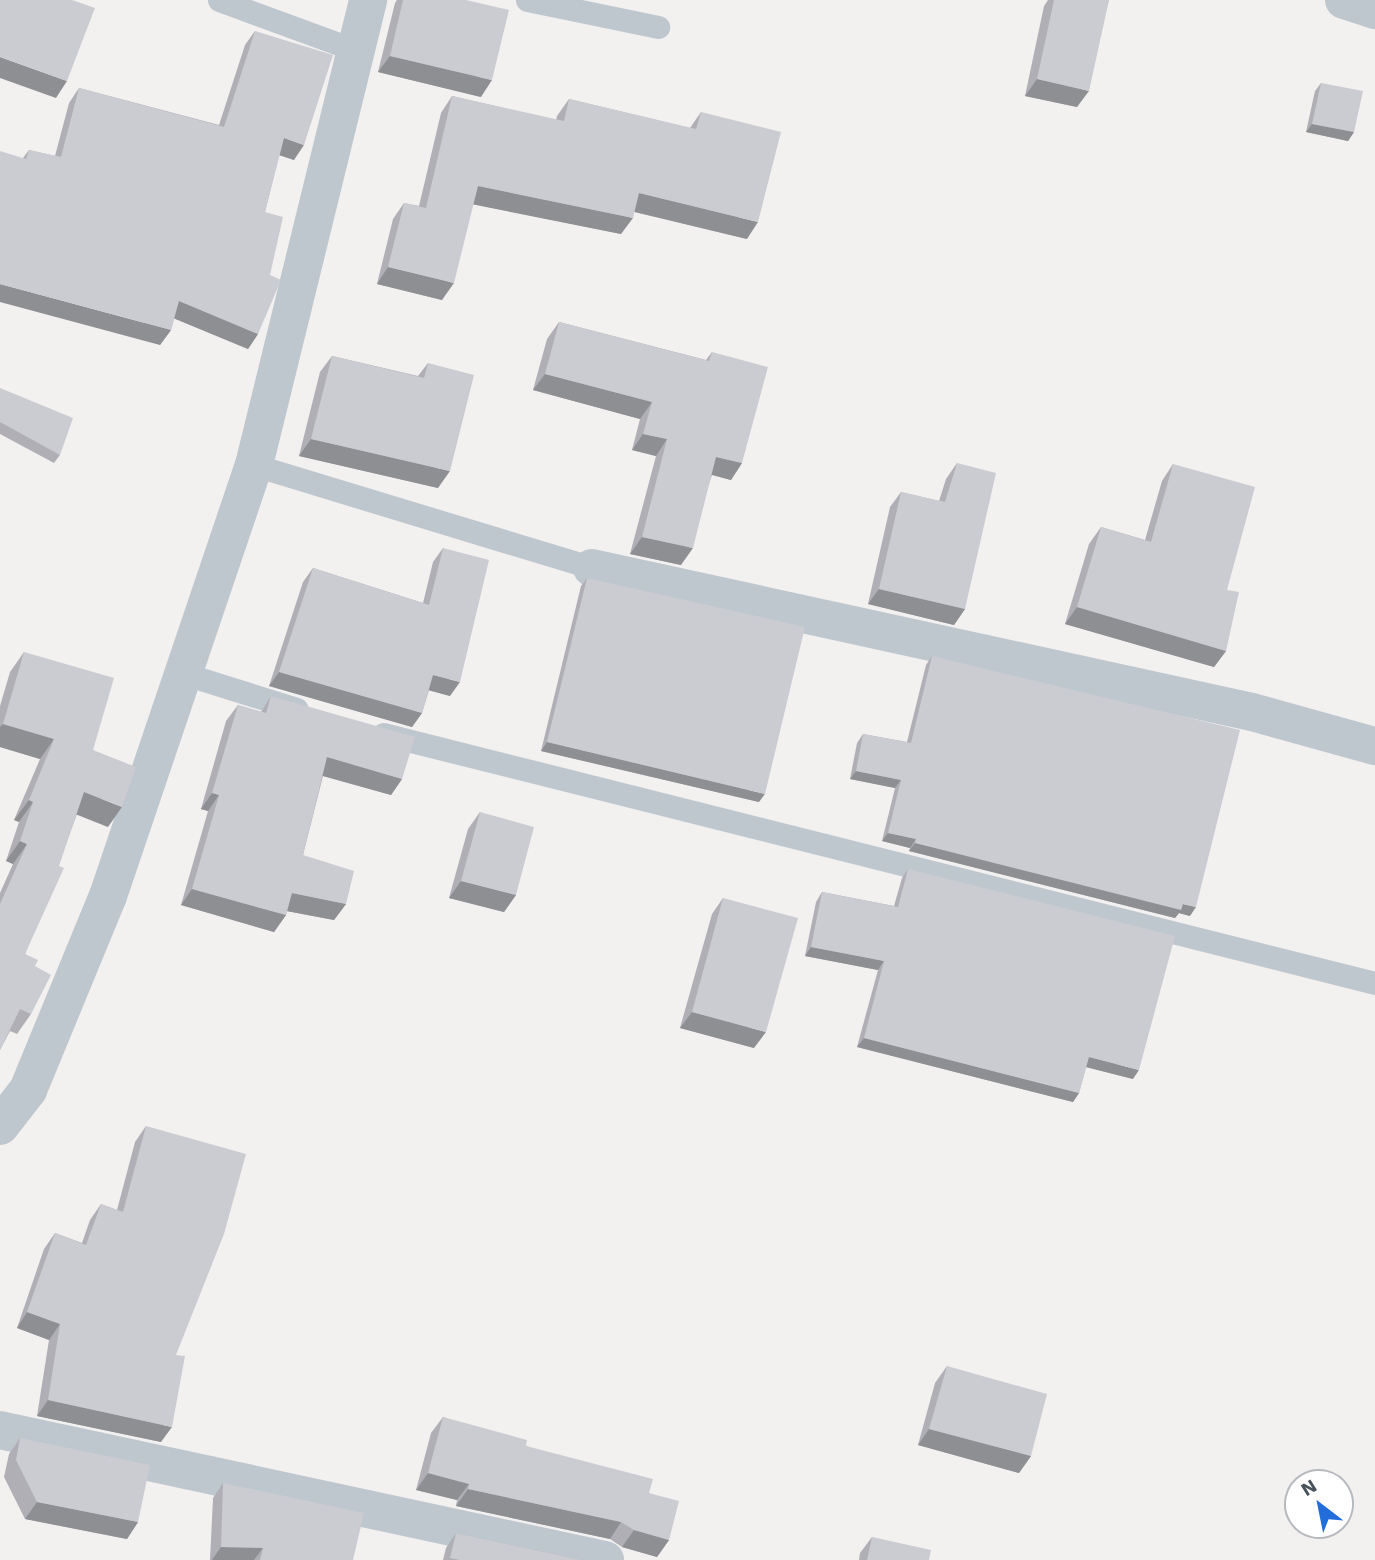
<!DOCTYPE html>
<style>
body{margin:0}
#map{position:relative;width:1375px;height:1560px;overflow:hidden;background:#f3f0f0;font-family:"Work Sans",sans-serif}
div>[style]{position:absolute}
[style*='--x']{left:calc(var(--x)*1px);top:calc(var(--y)*1px);width:calc(var(--w)*1px);rotate:calc(var(--a)*1deg)}
.lane>*{height:23px;margin:-11.5px;padding:0 11.5px;transform-origin:11.5px;border-radius:11.5px;background:#bfc7ce}
.street>*{height:38px;margin:-19px;padding:0 19px;transform-origin:19px;border-radius:19px;background:#bfc7ce}
.wall>*{inset:0;background:#afafb5}
.shaded-wall>*{inset:0;background:#8e8f93}
.building>*{inset:0;background:#cbccd2}
span{translate:-50% -50%;white-space:nowrap;text-align:center;line-height:1.15;-webkit-text-stroke:6px #fff;paint-order:stroke}
.north{position:absolute;left:1284px;top:1469px;width:70px;height:70px;box-sizing:border-box;background:#fff;border:2px solid #b6babe;border-radius:50%;rotate:328deg;font-size:19px;font-weight:700;line-height:28px;text-align:center;color:#49535d}
.north::after{content:'';display:block;margin:auto;width:24px;height:32px;background:#236dda;clip-path:polygon(50% 0,100% 100%,50% 72%,0 100%)}
</style>
<div id="map">
<div class="lane">
<div style="--x:219;--y:0;--w:145;--a:20.2"></div>
<div style="--x:527;--y:0;--w:134;--a:11.6"></div>
<div style="--x:254;--y:465;--w:353;--a:16.9"></div>
<div style="--x:185;--y:674;--w:117;--a:17.4"></div>
<div style="--x:383;--y:734;--w:1023;--a:14.09"></div>
</div>
<div class="street">
<div style="--x:1344;--y:0;--w:33;--a:18"></div>
<div style="--x:592;--y:568;--w:676;--a:12.31"></div>
<div style="--x:1252;--y:712;--w:128;--a:15.5"></div>
<div style="--x:0;--y:1126;--w:46;--a:-52.1"></div>
<div style="--x:28;--y:1090;--w:210;--a:-67.6"></div>
<div style="--x:108;--y:896;--w:455;--a:-71.3"></div>
<div style="--x:254;--y:465;--w:479;--a:-76.2"></div>
<div style="--x:0;--y:1430;--w:619;--a:12.13"></div>
</div>
<div class="wall">
<div style="clip-path:polygon(397px 0,466px 0,481px 97px,378px 72px,395px 3px)"></div>
<div style="clip-path:polygon(1048px 0,1109px 0,1077px 107px,1025px 96px,1044px 6px)"></div>
<div style="clip-path:polygon(255px 31px,294px 160px,279px 155px,265px 212px,270px 275px,258px 334px,248px 349px,174px 318px,171px 330px,160px 345px,23px 158px,29px 150px,55px 156px,69px 103px,79px 88px,219px 125px,245px 45px)"></div>
<div style="clip-path:polygon(1321px 83px,1354px 132px,1348px 141px,1306px 132px,1315px 91px)"></div>
<div style="clip-path:polygon(452px 96px,556px 120px,557px 116px,569px 99px,690px 128px,701px 112px,747px 239px,634px 212px,621px 234px,473px 204px,442px 300px,377px 284px,393px 219px,404px 203px,419px 206px,441px 113px)"></div>
<div style="clip-path:polygon(559px 322px,706px 360px,712px 352px,742px 463px,731px 480px,712px 475px,681px 565px,630px 554px,656px 456px,632px 450px,640px 419px,533px 390px,547px 339px)"></div>
<div style="clip-path:polygon(332px 356px,418px 376px,428px 363px,438px 488px,299px 456px,320px 372px)"></div>
<div style="clip-path:polygon(0 388px,60px 455px,54px 463px,0 434px)"></div>
<div style="clip-path:polygon(957px 463px,965px 609px,954px 625px,868px 604px,890px 507px,901px 492px,939px 501px,946px 479px)"></div>
<div style="clip-path:polygon(1173px 464px,1227px 590px,1226px 651px,1214px 667px,1065px 624px,1089px 544px,1101px 527px,1145px 540px,1162px 481px)"></div>
<div style="clip-path:polygon(443px 548px,450px 696px,429px 690px,422px 713px,412px 727px,269px 686px,303px 582px,313px 568px,423px 603px,433px 562px)"></div>
<div style="clip-path:polygon(587px 578px,759px 802px,541px 751px,581px 586px)"></div>
<div style="clip-path:polygon(24px 652px,93px 750px,108px 827px,77px 814px,25px 954px,35px 966px,31px 1014px,17px 1034px,10px 1031px,0 1050px,0 893px,13px 864px,6px 861px,19px 822px,14px 820px,40px 759px,0 747px,0 706px,10px 672px)"></div>
<div style="clip-path:polygon(932px 656px,1190px 916px,1179px 913px,1175px 918px,909px 851px,910px 848px,882px 841px,895px 788px,850px 779px,857px 743px,863px 734px,907px 742px,926px 665px)"></div>
<div style="clip-path:polygon(271px 696px,402px 779px,391px 795px,323px 776px,303px 855px,346px 904px,334px 920px,287px 911px,286px 915px,274px 932px,181px 905px,208px 811px,201px 809px,226px 721px,238px 705px,261px 712px)"></div>
<div style="clip-path:polygon(480px 812px,516px 895px,504px 912px,449px 898px,468px 829px)"></div>
<div style="clip-path:polygon(908px 869px,1133px 1079px,1086px 1067px,1079px 1093px,1073px 1102px,857px 1047px,878px 970px,805px 956px,816px 902px,822px 892px,894px 906px,902px 878px)"></div>
<div style="clip-path:polygon(723px 898px,754px 1048px,680px 1028px,712px 914px)"></div>
<div style="clip-path:polygon(146px 1126px,176px 1355px,161px 1442px,37px 1416px,49px 1340px,17px 1328px,44px 1249px,55px 1233px,82px 1243px,90px 1220px,101px 1204px,117px 1210px,135px 1142px)"></div>
<div style="clip-path:polygon(947px 1366px,1031px 1456px,1019px 1473px,918px 1445px,935px 1383px)"></div>
<div style="clip-path:polygon(443px 1417px,526px 1446px,649px 1493px,669px 1540px,657px 1557px,622px 1547px,610px 1539px,456px 1506px,457px 1500px,416px 1490px,431px 1433px)"></div>
<div style="clip-path:polygon(20px 1438px,138px 1522px,127px 1539px,25px 1519px,4px 1477px,9px 1454px)"></div>
<div style="clip-path:polygon(223px 1483px,353px 1560px,210px 1560px,213px 1498px)"></div>
<div style="clip-path:polygon(456px 1533px,582px 1560px,443px 1560px,446px 1548px)"></div>
<div style="clip-path:polygon(872px 1537px,929px 1560px,859px 1560px,860px 1553px)"></div>
</div>
<div class="shaded-wall">
<div style="clip-path:polygon(390px 56px,492px 80px,481px 97px,378px 72px)"></div>
<div style="clip-path:polygon(0 57px,67px 81px,56px 98px,0 78px)"></div>
<div style="clip-path:polygon(1037px 79px,1089px 91px,1077px 107px,1025px 96px)"></div>
<div style="clip-path:polygon(1312px 124px,1354px 132px,1348px 141px,1306px 132px)"></div>
<div style="clip-path:polygon(284px 138px,304px 145px,294px 160px,273px 153px)"></div>
<div style="clip-path:polygon(478px 186px,633px 218px,621px 234px,466px 203px)"></div>
<div style="clip-path:polygon(639px 193px,758px 222px,747px 239px,627px 210px)"></div>
<div style="clip-path:polygon(388px 267px,454px 283px,442px 300px,377px 284px)"></div>
<div style="clip-path:polygon(0 284px,171px 330px,160px 345px,0 302px)"></div>
<div style="clip-path:polygon(179px 301px,258px 334px,248px 349px,168px 316px)"></div>
<div style="clip-path:polygon(545px 374px,652px 402px,640px 419px,533px 390px)"></div>
<div style="clip-path:polygon(643px 434px,667px 439px,656px 456px,632px 450px)"></div>
<div style="clip-path:polygon(311px 439px,450px 471px,438px 488px,299px 456px)"></div>
<div style="clip-path:polygon(716px 457px,742px 463px,731px 480px,705px 473px)"></div>
<div style="clip-path:polygon(642px 537px,693px 548px,681px 565px,630px 554px)"></div>
<div style="clip-path:polygon(879px 589px,965px 609px,954px 625px,868px 604px)"></div>
<div style="clip-path:polygon(1077px 607px,1226px 651px,1214px 667px,1065px 624px)"></div>
<div style="clip-path:polygon(279px 672px,422px 713px,412px 727px,269px 686px)"></div>
<div style="clip-path:polygon(433px 675px,460px 682px,450px 696px,424px 689px)"></div>
<div style="clip-path:polygon(3px 724px,54px 739px,40px 759px,0 747px,0 727px)"></div>
<div style="clip-path:polygon(547px 742px,765px 794px,759px 802px,541px 751px)"></div>
<div style="clip-path:polygon(327px 757px,402px 779px,391px 795px,316px 774px)"></div>
<div style="clip-path:polygon(856px 771px,901px 780px,895px 788px,850px 779px)"></div>
<div style="clip-path:polygon(84px 792px,122px 807px,108px 827px,70px 812px)"></div>
<div style="clip-path:polygon(212px 793px,219px 795px,208px 811px,201px 809px)"></div>
<div style="clip-path:polygon(29px 800px,33px 802px,19px 822px,14px 820px)"></div>
<div style="clip-path:polygon(888px 833px,916px 839px,910px 848px,882px 841px)"></div>
<div style="clip-path:polygon(20px 841px,27px 844px,13px 864px,6px 861px)"></div>
<div style="clip-path:polygon(915px 843px,1183px 904px,1196px 907px,1190px 916px,1179px 913px,1175px 918px,909px 851px)"></div>
<div style="clip-path:polygon(461px 881px,516px 895px,504px 912px,449px 898px)"></div>
<div style="clip-path:polygon(192px 889px,286px 915px,274px 932px,181px 905px)"></div>
<div style="clip-path:polygon(292px 893px,346px 904px,334px 920px,281px 910px)"></div>
<div style="clip-path:polygon(811px 947px,884px 961px,878px 970px,805px 956px)"></div>
<div style="clip-path:polygon(692px 1012px,766px 1032px,754px 1048px,680px 1028px)"></div>
<div style="clip-path:polygon(864px 1038px,1079px 1093px,1073px 1102px,857px 1047px)"></div>
<div style="clip-path:polygon(1089px 1057px,1139px 1070px,1133px 1079px,1082px 1066px)"></div>
<div style="clip-path:polygon(27px 1312px,60px 1324px,49px 1340px,17px 1328px)"></div>
<div style="clip-path:polygon(48px 1400px,172px 1427px,161px 1442px,37px 1416px)"></div>
<div style="clip-path:polygon(929px 1429px,1031px 1456px,1019px 1473px,918px 1445px)"></div>
<div style="clip-path:polygon(428px 1473px,469px 1484px,457px 1500px,416px 1490px)"></div>
<div style="clip-path:polygon(468px 1489px,621px 1522px,610px 1539px,456px 1506px)"></div>
<div style="clip-path:polygon(37px 1502px,138px 1522px,127px 1539px,25px 1519px)"></div>
<div style="clip-path:polygon(634px 1530px,669px 1540px,657px 1557px,622px 1547px)"></div>
<div style="clip-path:polygon(221px 1547px,263px 1548px,254px 1560px,212px 1560px)"></div>
</div>
<div class="building">
<div style="clip-path:polygon(0 0,72px 0,95px 8px,67px 81px,0 57px)"></div>
<div style="clip-path:polygon(403px 0,466px 0,509px 10px,492px 80px,390px 56px)"></div>
<div style="clip-path:polygon(1054px 0,1109px 0,1089px 91px,1037px 79px)"></div>
<div style="clip-path:polygon(255px 31px,333px 55px,304px 145px,284px 138px,265px 212px,283px 217px,270px 275px,281px 280px,258px 334px,179px 301px,171px 330px,0 284px,0 151px,26px 159px,29px 150px,61px 157px,79px 88px,224px 127px)"></div>
<div style="clip-path:polygon(1321px 83px,1363px 91px,1354px 132px,1312px 124px)"></div>
<div style="clip-path:polygon(452px 96px,564px 121px,569px 99px,696px 129px,701px 112px,781px 132px,758px 222px,639px 193px,633px 218px,478px 186px,454px 283px,388px 267px,404px 203px,426px 208px)"></div>
<div style="clip-path:polygon(559px 322px,709px 361px,712px 352px,768px 367px,742px 463px,716px 457px,693px 548px,642px 537px,667px 439px,643px 434px,652px 402px,545px 374px)"></div>
<div style="clip-path:polygon(332px 356px,424px 378px,428px 363px,474px 375px,450px 471px,311px 439px)"></div>
<div style="clip-path:polygon(0 388px,73px 418px,60px 455px,0 422px)"></div>
<div style="clip-path:polygon(957px 463px,996px 473px,965px 609px,879px 589px,901px 492px,945px 502px)"></div>
<div style="clip-path:polygon(1173px 464px,1255px 487px,1227px 590px,1239px 592px,1226px 651px,1077px 607px,1101px 527px,1151px 542px)"></div>
<div style="clip-path:polygon(443px 548px,489px 560px,460px 682px,433px 675px,422px 713px,279px 672px,313px 568px,429px 605px)"></div>
<div style="clip-path:polygon(587px 578px,805px 627px,765px 794px,547px 742px)"></div>
<div style="clip-path:polygon(24px 652px,114px 678px,93px 750px,136px 767px,122px 807px,84px 792px,59px 866px,64px 868px,25px 954px,38px 960px,35px 966px,51px 975px,31px 1014px,20px 1009px,0 1050px,0 904px,27px 844px,20px 841px,33px 802px,29px 800px,54px 739px,3px 724px)"></div>
<div style="clip-path:polygon(932px 656px,1240px 730px,1196px 907px,1183px 904px,1181px 910px,915px 843px,916px 839px,888px 833px,901px 780px,856px 771px,863px 734px,911px 743px)"></div>
<div style="clip-path:polygon(271px 696px,415px 737px,402px 779px,327px 757px,303px 855px,354px 871px,346px 904px,292px 893px,286px 915px,192px 889px,219px 795px,212px 793px,238px 705px,266px 713px)"></div>
<div style="clip-path:polygon(480px 812px,534px 827px,516px 895px,461px 881px)"></div>
<div style="clip-path:polygon(908px 869px,1175px 936px,1139px 1070px,1089px 1057px,1079px 1093px,864px 1038px,884px 961px,811px 947px,822px 892px,898px 907px)"></div>
<div style="clip-path:polygon(723px 898px,798px 918px,766px 1032px,692px 1012px)"></div>
<div style="clip-path:polygon(146px 1126px,246px 1154px,224px 1234px,176px 1355px,185px 1356px,172px 1427px,48px 1400px,60px 1324px,27px 1312px,55px 1233px,86px 1245px,101px 1204px,123px 1212px)"></div>
<div style="clip-path:polygon(947px 1366px,1047px 1394px,1031px 1456px,929px 1429px)"></div>
<div style="clip-path:polygon(443px 1417px,527px 1440px,526px 1446px,653px 1479px,649px 1493px,679px 1501px,669px 1540px,634px 1530px,621px 1522px,468px 1489px,469px 1484px,428px 1473px)"></div>
<div style="clip-path:polygon(20px 1438px,150px 1465px,138px 1522px,37px 1502px,16px 1460px)"></div>
<div style="clip-path:polygon(223px 1483px,364px 1513px,353px 1560px,260px 1560px,263px 1548px,221px 1547px)"></div>
<div style="clip-path:polygon(456px 1533px,582px 1560px,460px 1560px,450px 1558px)"></div>
<div style="clip-path:polygon(872px 1537px,931px 1550px,929px 1560px,867px 1560px)"></div>
</div>
<div class="north">N</div>
</div>
